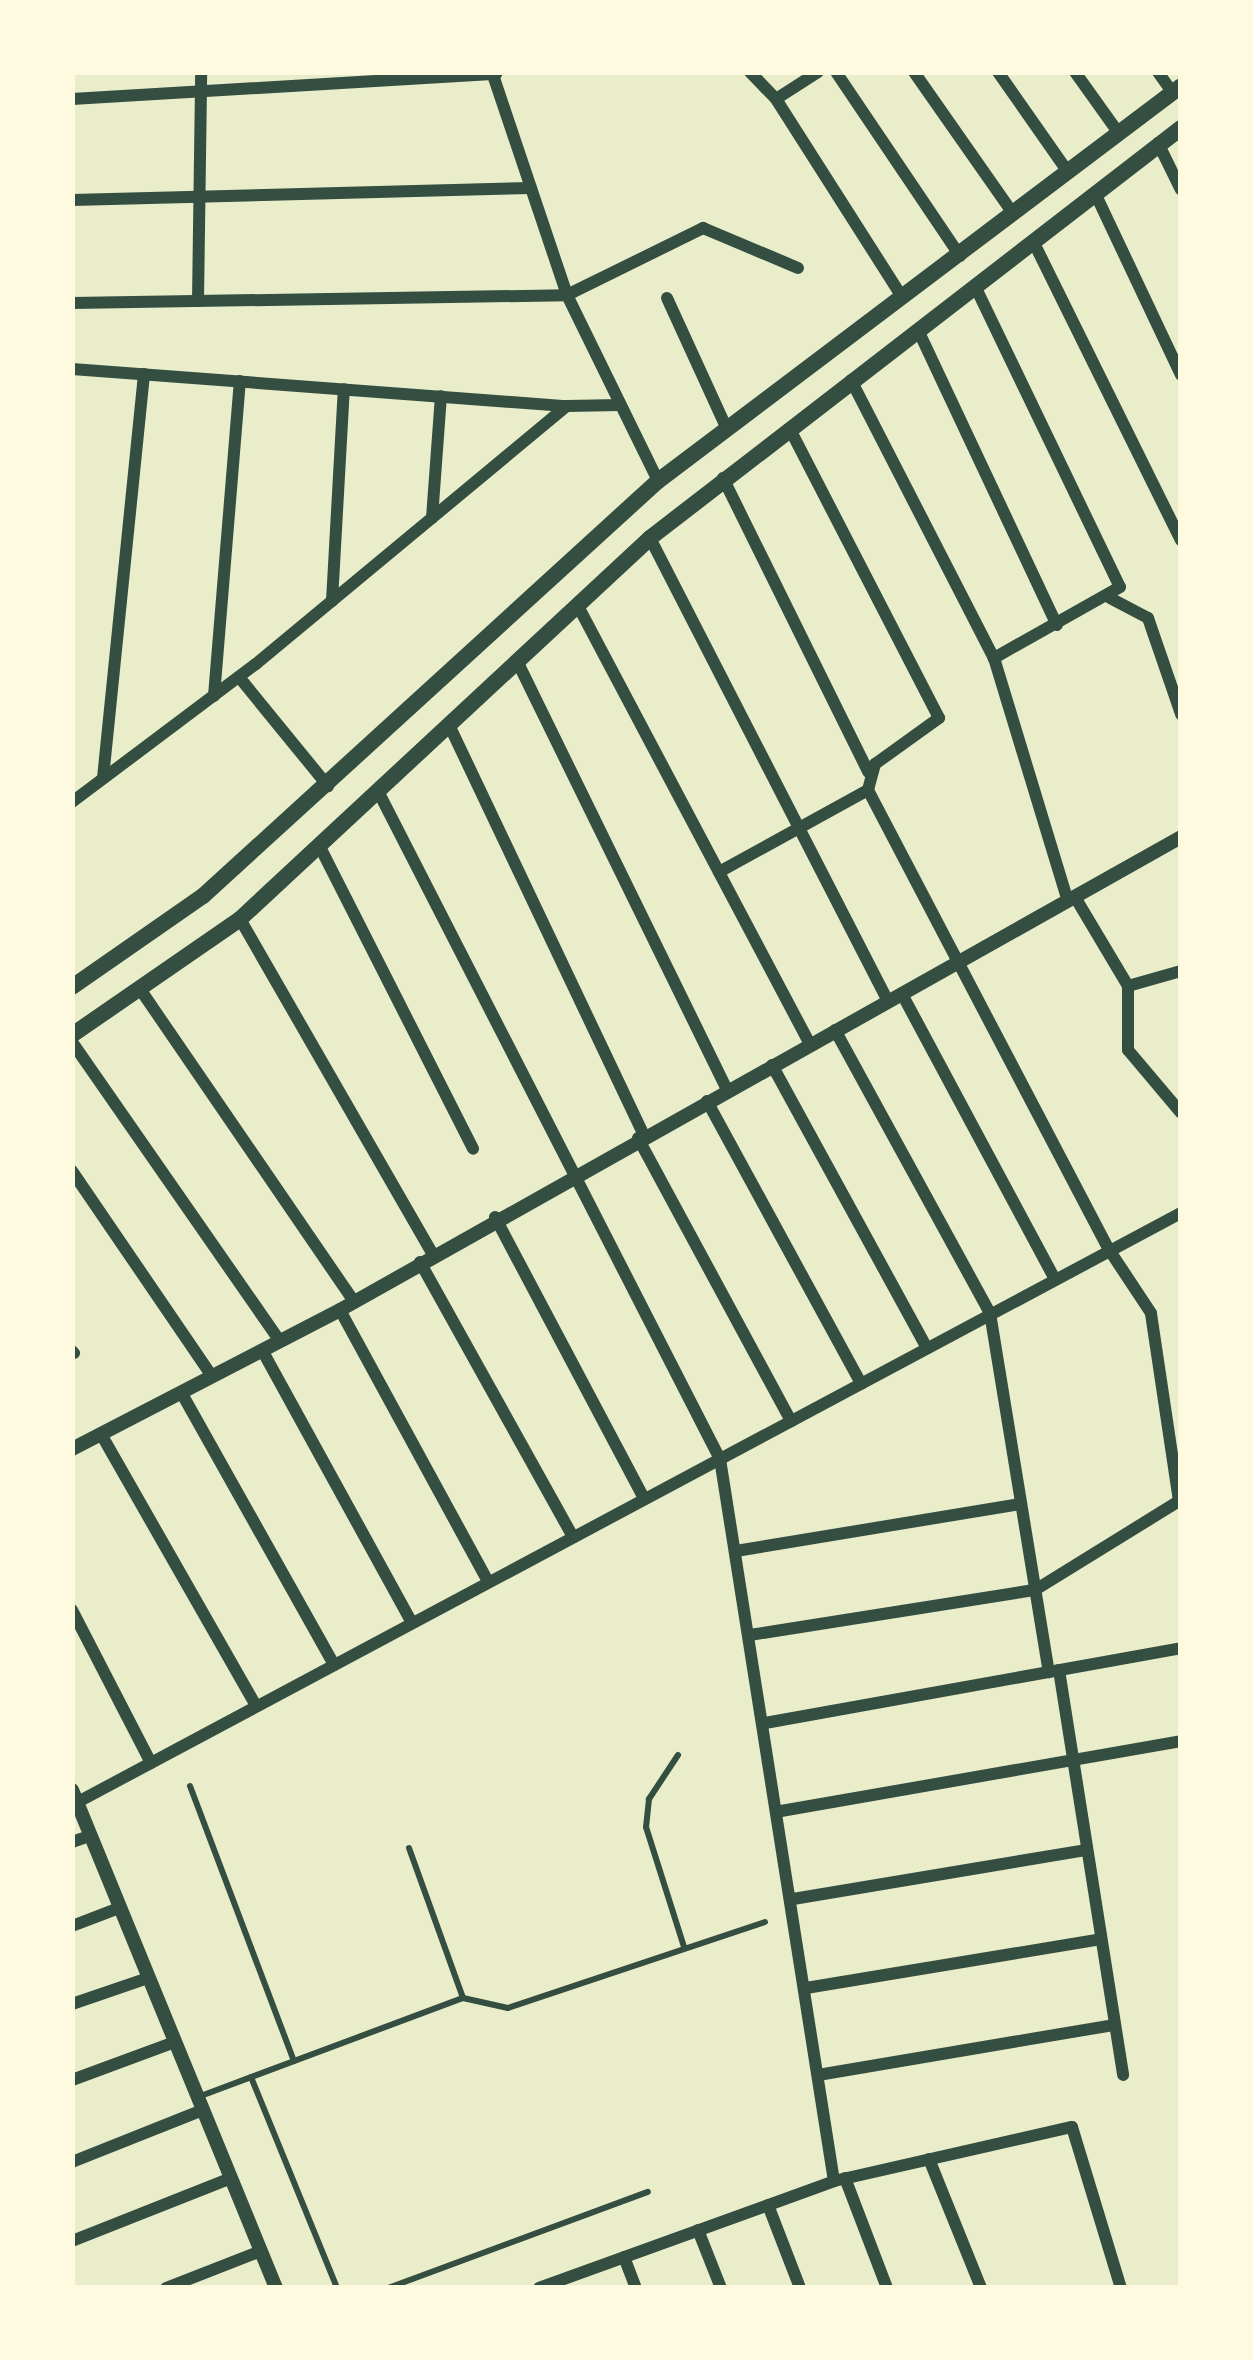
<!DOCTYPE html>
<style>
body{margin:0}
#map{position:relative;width:1253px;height:2360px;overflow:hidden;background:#e9edc9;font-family:"Fira Sans Condensed",sans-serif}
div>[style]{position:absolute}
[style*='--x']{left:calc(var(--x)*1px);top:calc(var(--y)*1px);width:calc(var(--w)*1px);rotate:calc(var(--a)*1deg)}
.service>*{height:6px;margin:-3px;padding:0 3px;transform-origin:3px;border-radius:3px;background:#344e41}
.minor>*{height:12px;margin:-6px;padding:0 6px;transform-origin:6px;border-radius:6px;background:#344e41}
.tertiary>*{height:14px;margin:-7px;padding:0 7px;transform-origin:7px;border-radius:7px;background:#344e41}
.secondary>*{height:16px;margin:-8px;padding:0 8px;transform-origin:8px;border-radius:8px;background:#344e41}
span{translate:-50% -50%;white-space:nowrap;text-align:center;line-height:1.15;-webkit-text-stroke:12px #fefae0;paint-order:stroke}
.frame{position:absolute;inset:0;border:75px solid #fefae0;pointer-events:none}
</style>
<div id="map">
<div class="service">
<div style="--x:678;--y:1755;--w:53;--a:123.4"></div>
<div style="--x:649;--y:1799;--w:28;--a:96"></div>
<div style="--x:646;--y:1827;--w:126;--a:72.4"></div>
<div style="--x:190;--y:1786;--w:294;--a:69.3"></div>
<div style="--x:409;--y:1848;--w:159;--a:70.2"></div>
<div style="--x:251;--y:2077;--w:228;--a:67.8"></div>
<div style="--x:198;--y:2097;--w:283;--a:-20.5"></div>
<div style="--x:463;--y:1998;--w:46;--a:12.5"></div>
<div style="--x:508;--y:2008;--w:271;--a:-18.5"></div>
<div style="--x:388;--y:2288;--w:277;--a:-20.3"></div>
</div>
<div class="minor">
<div style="--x:492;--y:72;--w:235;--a:71.4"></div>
<div style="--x:567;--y:295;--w:207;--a:63.9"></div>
<div style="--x:750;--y:72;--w:37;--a:46"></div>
<div style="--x:776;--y:99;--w:235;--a:57.5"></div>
<div style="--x:836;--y:72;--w:222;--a:56"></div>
<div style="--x:914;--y:72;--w:171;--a:55"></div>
<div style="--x:998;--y:72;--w:122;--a:55"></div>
<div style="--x:1075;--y:72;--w:74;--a:54.4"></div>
<div style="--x:1158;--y:72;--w:24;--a:55"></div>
<div style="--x:72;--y:99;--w:425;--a:-3.4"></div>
<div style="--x:776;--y:99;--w:50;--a:-32.7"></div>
<div style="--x:1158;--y:143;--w:52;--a:63.9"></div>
<div style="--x:1095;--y:193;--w:201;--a:64.7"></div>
<div style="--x:72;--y:200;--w:459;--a:-1.5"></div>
<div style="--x:1033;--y:241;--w:334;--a:63.7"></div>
<div style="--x:975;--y:286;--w:334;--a:64.3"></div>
<div style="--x:1120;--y:587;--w:145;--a:150.6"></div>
<div style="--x:667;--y:298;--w:144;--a:65.4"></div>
<div style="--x:198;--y:301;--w:229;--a:-89.2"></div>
<div style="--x:72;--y:303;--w:495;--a:-0.9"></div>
<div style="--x:567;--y:295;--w:152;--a:-26.2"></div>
<div style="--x:703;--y:228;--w:103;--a:22.8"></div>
<div style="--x:918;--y:330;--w:326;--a:64.8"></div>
<div style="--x:72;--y:369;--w:495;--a:4.3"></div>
<div style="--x:851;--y:380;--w:313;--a:62.8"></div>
<div style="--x:994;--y:658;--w:254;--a:73.1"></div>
<div style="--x:723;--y:478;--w:328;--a:63.7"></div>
<div style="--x:432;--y:518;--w:122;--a:-85.8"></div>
<div style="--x:650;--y:538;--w:521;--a:62.8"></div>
<div style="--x:1110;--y:598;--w:43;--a:27.8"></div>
<div style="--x:1148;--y:618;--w:102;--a:71"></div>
<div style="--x:332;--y:601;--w:212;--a:-86.8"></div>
<div style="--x:578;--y:606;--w:496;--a:62.1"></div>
<div style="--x:518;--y:663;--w:475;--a:63.9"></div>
<div style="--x:239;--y:677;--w:141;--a:50.8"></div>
<div style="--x:214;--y:696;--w:316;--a:-85.3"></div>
<div style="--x:451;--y:729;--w:450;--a:64.6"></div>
<div style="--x:103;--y:778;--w:406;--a:-84.2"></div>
<div style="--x:380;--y:795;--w:746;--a:62.89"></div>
<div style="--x:720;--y:1459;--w:731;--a:81.03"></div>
<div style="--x:72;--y:802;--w:230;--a:-36.9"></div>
<div style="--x:256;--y:664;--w:404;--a:-39.7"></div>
<div style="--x:567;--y:406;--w:53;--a:-1.1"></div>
<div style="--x:321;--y:849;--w:336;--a:63.1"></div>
<div style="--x:719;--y:872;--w:170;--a:-28.8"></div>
<div style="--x:1075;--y:897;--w:104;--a:59.2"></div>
<div style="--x:1128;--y:986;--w:64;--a:90"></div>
<div style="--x:1128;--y:1050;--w:82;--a:49.9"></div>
<div style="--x:240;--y:919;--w:387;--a:60.1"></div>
<div style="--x:1128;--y:986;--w:55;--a:-15.8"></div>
<div style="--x:140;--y:989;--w:379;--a:55.6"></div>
<div style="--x:902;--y:994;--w:322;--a:61.8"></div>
<div style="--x:835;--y:1030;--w:323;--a:61.3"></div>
<div style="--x:990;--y:1313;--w:364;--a:80.7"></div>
<div style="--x:72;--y:1042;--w:364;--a:55.2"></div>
<div style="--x:772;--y:1065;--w:323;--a:61.3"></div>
<div style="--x:707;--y:1101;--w:322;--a:61.4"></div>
<div style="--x:638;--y:1138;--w:322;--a:61.6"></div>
<div style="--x:72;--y:1171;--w:248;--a:55.7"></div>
<div style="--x:495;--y:1217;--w:319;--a:62.1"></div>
<div style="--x:420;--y:1262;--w:315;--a:60.9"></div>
<div style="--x:340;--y:1310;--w:310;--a:61.4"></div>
<div style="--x:262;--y:1350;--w:311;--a:61.2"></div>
<div style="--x:72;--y:1351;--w:3;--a:45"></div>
<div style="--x:181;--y:1392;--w:313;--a:60.7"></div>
<div style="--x:101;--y:1434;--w:313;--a:60.3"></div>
<div style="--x:736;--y:1551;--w:289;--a:-9.4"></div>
<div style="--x:72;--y:1610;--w:172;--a:62.7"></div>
<div style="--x:750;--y:1635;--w:289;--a:-9"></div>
<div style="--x:1035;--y:1590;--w:169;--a:-31.7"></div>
<div style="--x:1179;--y:1501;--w:190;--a:-98.5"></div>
<div style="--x:1151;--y:1313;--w:78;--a:-123.5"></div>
<div style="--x:1108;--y:1248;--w:517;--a:-117.66"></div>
<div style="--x:868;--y:790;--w:27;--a:-75"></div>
<div style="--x:875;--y:764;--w:79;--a:-35.7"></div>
<div style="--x:939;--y:718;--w:326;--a:-117.3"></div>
<div style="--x:1059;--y:1670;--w:410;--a:81"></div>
<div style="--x:765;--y:1723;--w:423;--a:-10.2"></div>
<div style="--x:76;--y:1803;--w:1253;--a:-28.1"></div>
<div style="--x:781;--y:1811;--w:406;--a:-9.9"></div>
<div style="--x:72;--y:1842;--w:18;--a:-19"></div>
<div style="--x:793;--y:1899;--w:298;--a:-9.5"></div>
<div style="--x:72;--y:1926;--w:50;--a:-21"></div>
<div style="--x:806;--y:1988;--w:299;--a:-9.4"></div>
<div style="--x:72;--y:2004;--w:80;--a:-18.9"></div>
<div style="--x:818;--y:2075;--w:301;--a:-9.6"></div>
<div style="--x:72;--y:2080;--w:110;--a:-20.3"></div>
<div style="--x:929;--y:2159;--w:139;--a:68"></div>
<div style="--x:72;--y:2162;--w:141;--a:-21.7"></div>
<div style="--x:845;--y:2178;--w:118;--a:69.1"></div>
<div style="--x:768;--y:2205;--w:89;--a:68.9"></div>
<div style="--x:698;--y:2230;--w:62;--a:68.4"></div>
<div style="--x:72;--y:2241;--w:171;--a:-21.6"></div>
<div style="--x:624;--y:2257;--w:33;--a:69"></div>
<div style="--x:166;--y:2288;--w:102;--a:-21.3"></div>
<div style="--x:539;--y:2288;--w:314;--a:-19.9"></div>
<div style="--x:834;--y:2181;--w:244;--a:-12.8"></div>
<div style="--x:1072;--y:2127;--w:168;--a:73.1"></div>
</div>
<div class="tertiary">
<div style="--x:72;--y:1449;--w:302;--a:-27.4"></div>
<div style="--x:340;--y:1310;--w:965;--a:-29.35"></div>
<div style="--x:72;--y:1790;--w:538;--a:67.72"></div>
</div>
<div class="secondary">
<div style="--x:72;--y:987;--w:160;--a:-34.8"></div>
<div style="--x:203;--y:896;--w:616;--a:-42.37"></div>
<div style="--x:658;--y:481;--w:655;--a:-37.06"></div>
<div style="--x:72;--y:1035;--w:204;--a:-34.6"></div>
<div style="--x:240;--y:919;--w:560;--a:-42.9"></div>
<div style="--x:650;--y:538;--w:671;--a:-37.67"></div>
</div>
<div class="frame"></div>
</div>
